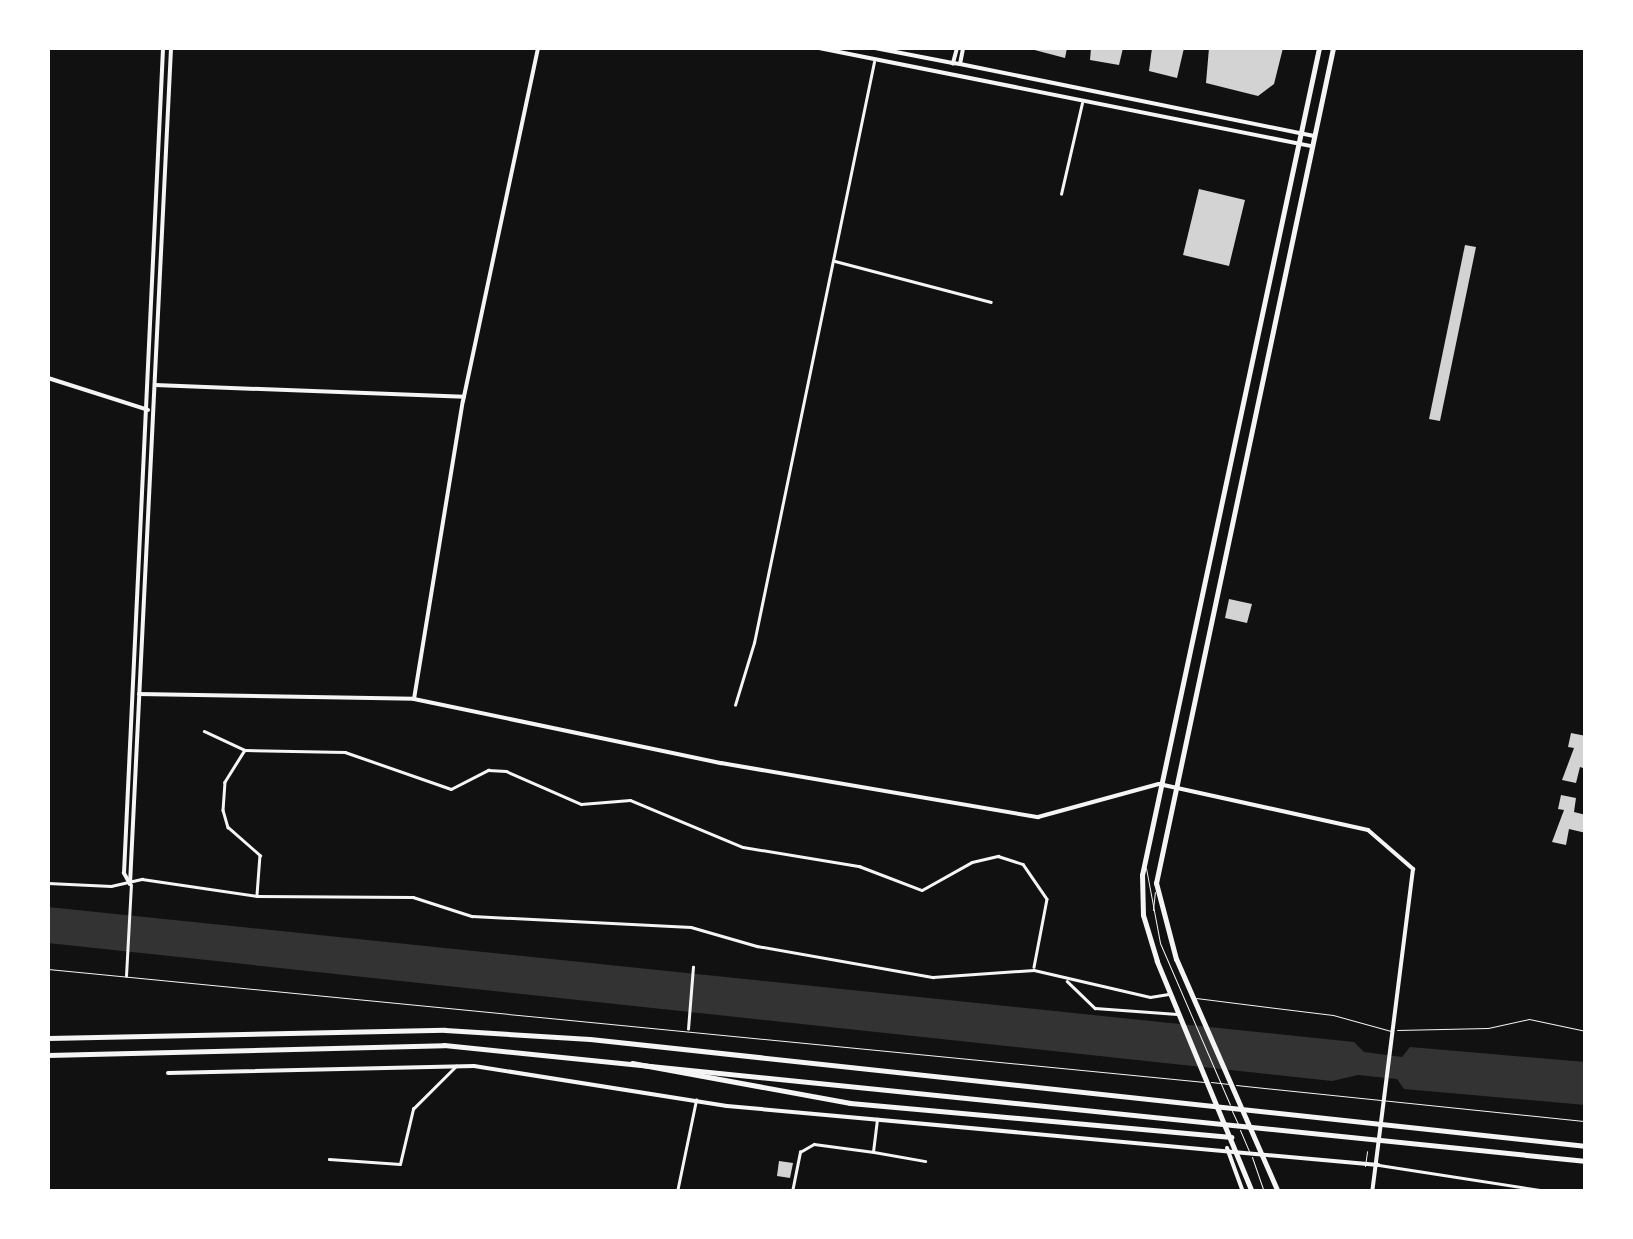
<!DOCTYPE html>
<style>
body{margin:0}
#map{position:relative;width:1633px;height:1239px;overflow:hidden;background:#111;font-family:Mulish,sans-serif}
div>[style]{position:absolute}
[style*='--x']{left:calc(var(--x)*1px);top:calc(var(--y)*1px);width:calc(var(--w)*1px);rotate:calc(var(--a)*1deg)}
.water>*{inset:0;background:#333}
.building>*{inset:0;background:#d3d3d3}
.service>*{height:1px;margin:-0.5px;padding:0 0.5px;transform-origin:0.5px;border-radius:0.5px;background:#f5f5f5}
.minor>*{height:2.5px;margin:-1.25px;padding:0 1.25px;transform-origin:1.25px;border-radius:1.25px;background:#f5f5f5}
.tertiary>*{height:4px;margin:-2px;padding:0 2px;transform-origin:2px;border-radius:2px;background:#f5f5f5}
.secondary>*{height:4px;margin:-2px;padding:0 2px;transform-origin:2px;border-radius:2px;background:#f5f5f5}
.primary>*{height:5px;margin:-2.5px;padding:0 2.5px;transform-origin:2.5px;border-radius:2.5px;background:#f5f5f5}
.motorway>*{height:5px;margin:-2.5px;padding:0 2.5px;transform-origin:2.5px;border-radius:2.5px;background:#f5f5f5}
span{translate:-50% -50%;white-space:nowrap;text-align:center;line-height:1.15;-webkit-text-stroke:10px #fff;paint-order:stroke}
.frame{position:absolute;inset:0;border:50px solid #fff;pointer-events:none}
</style>
<div id="map">
<div class="water">
<div style="clip-path:polygon(48px 907px,1354px 1042px,1364px 1052px,1402px 1057px,1410px 1047px,1585px 1062px,1585px 1105px,1404px 1089px,1397px 1079px,1358px 1075px,1332px 1081px,48px 943px)"></div>
</div>
<div class="building">
<div style="clip-path:polygon(1027px 48px,1067px 48px,1065px 58px)"></div>
<div style="clip-path:polygon(1091px 48px,1123px 48px,1119px 65px,1090px 60px)"></div>
<div style="clip-path:polygon(1152px 48px,1184px 48px,1177px 78px,1149px 71px)"></div>
<div style="clip-path:polygon(1209px 48px,1283px 48px,1274px 84px,1258px 96px,1206px 83px)"></div>
<div style="clip-path:polygon(1199px 189px,1245px 200px,1229px 266px,1183px 255px)"></div>
<div style="clip-path:polygon(1465px 245px,1476px 247px,1440px 421px,1429px 419px)"></div>
<div style="clip-path:polygon(1229px 599px,1252px 604px,1247px 623px,1225px 618px)"></div>
<div style="clip-path:polygon(1571px 733px,1586px 736px,1586px 769px,1580px 767px,1576px 783px,1562px 780px,1574px 748px,1568px 747px)"></div>
<div style="clip-path:polygon(1561px 795px,1576px 798px,1574px 812px,1586px 815px,1586px 833px,1569px 829px,1566px 845px,1552px 842px,1564px 810px,1558px 809px)"></div>
<div style="clip-path:polygon(779px 1161px,793px 1163px,790px 1178px,777px 1176px)"></div>
</div>
<div class="service">
<div style="--x:1146;--y:868;--w:76;--a:79.4"></div>
<div style="--x:1160;--y:943;--w:176;--a:66.6"></div>
<div style="--x:1153;--y:910;--w:18;--a:-84"></div>
<div style="--x:48;--y:969;--w:1162;--a:5.58"></div>
<div style="--x:1196;--y:998;--w:138;--a:7.1"></div>
<div style="--x:1333;--y:1015;--w:60;--a:15.4"></div>
<div style="--x:1397;--y:1030;--w:91;--a:-1.3"></div>
<div style="--x:1488;--y:1028;--w:42;--a:-12.4"></div>
<div style="--x:1529;--y:1019;--w:58;--a:11.9"></div>
<div style="--x:1211;--y:1082;--w:18;--a:6"></div>
<div style="--x:1236;--y:1085;--w:352;--a:5.9"></div>
<div style="--x:1232;--y:1111;--w:14;--a:65"></div>
<div style="--x:1240;--y:1130;--w:23;--a:67"></div>
<div style="--x:1252;--y:1157;--w:37;--a:71"></div>
<div style="--x:1365;--y:1166;--w:15;--a:-82"></div>
</div>
<div class="minor">
<div style="--x:1061;--y:194;--w:93;--a:-77"></div>
<div style="--x:835;--y:261;--w:161;--a:14.7"></div>
<div style="--x:735;--y:705;--w:65;--a:-73"></div>
<div style="--x:754;--y:643;--w:593;--a:-78.33"></div>
<div style="--x:204;--y:731;--w:45;--a:24.9"></div>
<div style="--x:245;--y:750;--w:38;--a:122"></div>
<div style="--x:225;--y:782;--w:28;--a:94"></div>
<div style="--x:223;--y:810;--w:18;--a:74"></div>
<div style="--x:228;--y:827;--w:43;--a:41.2"></div>
<div style="--x:260;--y:855;--w:40;--a:94.3"></div>
<div style="--x:245;--y:750;--w:100;--a:1.1"></div>
<div style="--x:345;--y:752;--w:112;--a:19.2"></div>
<div style="--x:451;--y:789;--w:42;--a:-27.2"></div>
<div style="--x:488;--y:770;--w:18;--a:3"></div>
<div style="--x:506;--y:771;--w:82;--a:23.7"></div>
<div style="--x:581;--y:804;--w:49;--a:-4.7"></div>
<div style="--x:630;--y:800;--w:122;--a:22.6"></div>
<div style="--x:743;--y:847;--w:118;--a:9.3"></div>
<div style="--x:859;--y:866;--w:67;--a:20.9"></div>
<div style="--x:922;--y:890;--w:57;--a:-29.2"></div>
<div style="--x:972;--y:862;--w:27;--a:-13"></div>
<div style="--x:998;--y:856;--w:26;--a:18"></div>
<div style="--x:1023;--y:864;--w:42;--a:55.6"></div>
<div style="--x:1047;--y:899;--w:69;--a:100.8"></div>
<div style="--x:48;--y:883;--w:63;--a:2.7"></div>
<div style="--x:111;--y:886;--w:32;--a:-13"></div>
<div style="--x:142;--y:879;--w:116;--a:8.4"></div>
<div style="--x:257;--y:896;--w:156;--a:0.4"></div>
<div style="--x:413;--y:897;--w:62;--a:17.9"></div>
<div style="--x:472;--y:916;--w:219;--a:2.9"></div>
<div style="--x:691;--y:927;--w:69;--a:16.1"></div>
<div style="--x:757;--y:946;--w:179;--a:10"></div>
<div style="--x:933;--y:977;--w:101;--a:-4"></div>
<div style="--x:1034;--y:970;--w:119;--a:13.1"></div>
<div style="--x:1150;--y:997;--w:20;--a:-9"></div>
<div style="--x:126;--y:976;--w:91;--a:-86.9"></div>
<div style="--x:1067;--y:981;--w:39;--a:44"></div>
<div style="--x:1095;--y:1008;--w:82;--a:4.2"></div>
<div style="--x:688;--y:1029;--w:62;--a:-85.4"></div>
<div style="--x:874;--y:1152;--w:52;--a:10"></div>
<div style="--x:329;--y:1159;--w:71;--a:4"></div>
<div style="--x:400;--y:1164;--w:57;--a:-76.7"></div>
<div style="--x:413;--y:1109;--w:61;--a:-45"></div>
<div style="--x:1379;--y:1165;--w:177;--a:8.8"></div>
<div style="--x:677;--y:1192;--w:94;--a:-78.3"></div>
<div style="--x:792;--y:1192;--w:41;--a:-78.7"></div>
<div style="--x:800;--y:1152;--w:16;--a:-30"></div>
<div style="--x:814;--y:1144;--w:60;--a:7.7"></div>
<div style="--x:873;--y:1152;--w:33;--a:-83"></div>
</div>
<div class="tertiary">
<div style="--x:957;--y:48;--w:16;--a:105"></div>
<div style="--x:953;--y:63;--w:7;--a:8"></div>
<div style="--x:960;--y:64;--w:16;--a:-79"></div>
<div style="--x:48;--y:378;--w:105;--a:17.7"></div>
<div style="--x:155;--y:385;--w:309;--a:2.2"></div>
<div style="--x:139;--y:694;--w:275;--a:1"></div>
<div style="--x:414;--y:699;--w:314;--a:11.8"></div>
<div style="--x:721;--y:763;--w:322;--a:9.7"></div>
<div style="--x:1038;--y:817;--w:125;--a:-15.3"></div>
<div style="--x:1159;--y:784;--w:214;--a:12.4"></div>
<div style="--x:1368;--y:830;--w:60;--a:40.9"></div>
<div style="--x:1413;--y:869;--w:326;--a:97.2"></div>
<div style="--x:414;--y:699;--w:302;--a:-80.7"></div>
<div style="--x:463;--y:401;--w:361;--a:-78"></div>
<div style="--x:168;--y:1073;--w:306;--a:-1.3"></div>
<div style="--x:474;--y:1066;--w:256;--a:9"></div>
<div style="--x:727;--y:1106;--w:654;--a:5.18"></div>
<div style="--x:1227;--y:1148;--w:47;--a:70"></div>
</div>
<div class="secondary">
<div style="--x:819;--y:48;--w:502;--a:11.27"></div>
<div style="--x:875;--y:48;--w:79;--a:10.9"></div>
<div style="--x:960;--y:64;--w:360;--a:11.5"></div>
<div style="--x:130;--y:884;--w:13;--a:-119"></div>
<div style="--x:124;--y:873;--w:826;--a:-87.29"></div>
<div style="--x:130;--y:884;--w:837;--a:-87.19"></div>
</div>
<div class="primary">
<div style="--x:1252;--y:1192;--w:250;--a:-112.4"></div>
<div style="--x:1157;--y:961;--w:48;--a:-106.9"></div>
<div style="--x:1143;--y:915;--w:40;--a:-91.4"></div>
<div style="--x:1142;--y:875;--w:846;--a:-77.92"></div>
<div style="--x:1278;--y:1192;--w:254;--a:-113.6"></div>
<div style="--x:1176;--y:959;--w:79;--a:-104.7"></div>
<div style="--x:1156;--y:883;--w:854;--a:-78.03"></div>
</div>
<div class="motorway">
<div style="--x:48;--y:1038;--w:397;--a:-1.2"></div>
<div style="--x:445;--y:1030;--w:145;--a:3.6"></div>
<div style="--x:590;--y:1039;--w:1002;--a:6.13"></div>
<div style="--x:48;--y:1055;--w:396;--a:-1.4"></div>
<div style="--x:444;--y:1045;--w:1148;--a:5.8"></div>
<div style="--x:632;--y:1063;--w:222;--a:10.4"></div>
<div style="--x:850;--y:1103;--w:383;--a:5.1"></div>
</div>
<div class="frame"></div>
</div>
